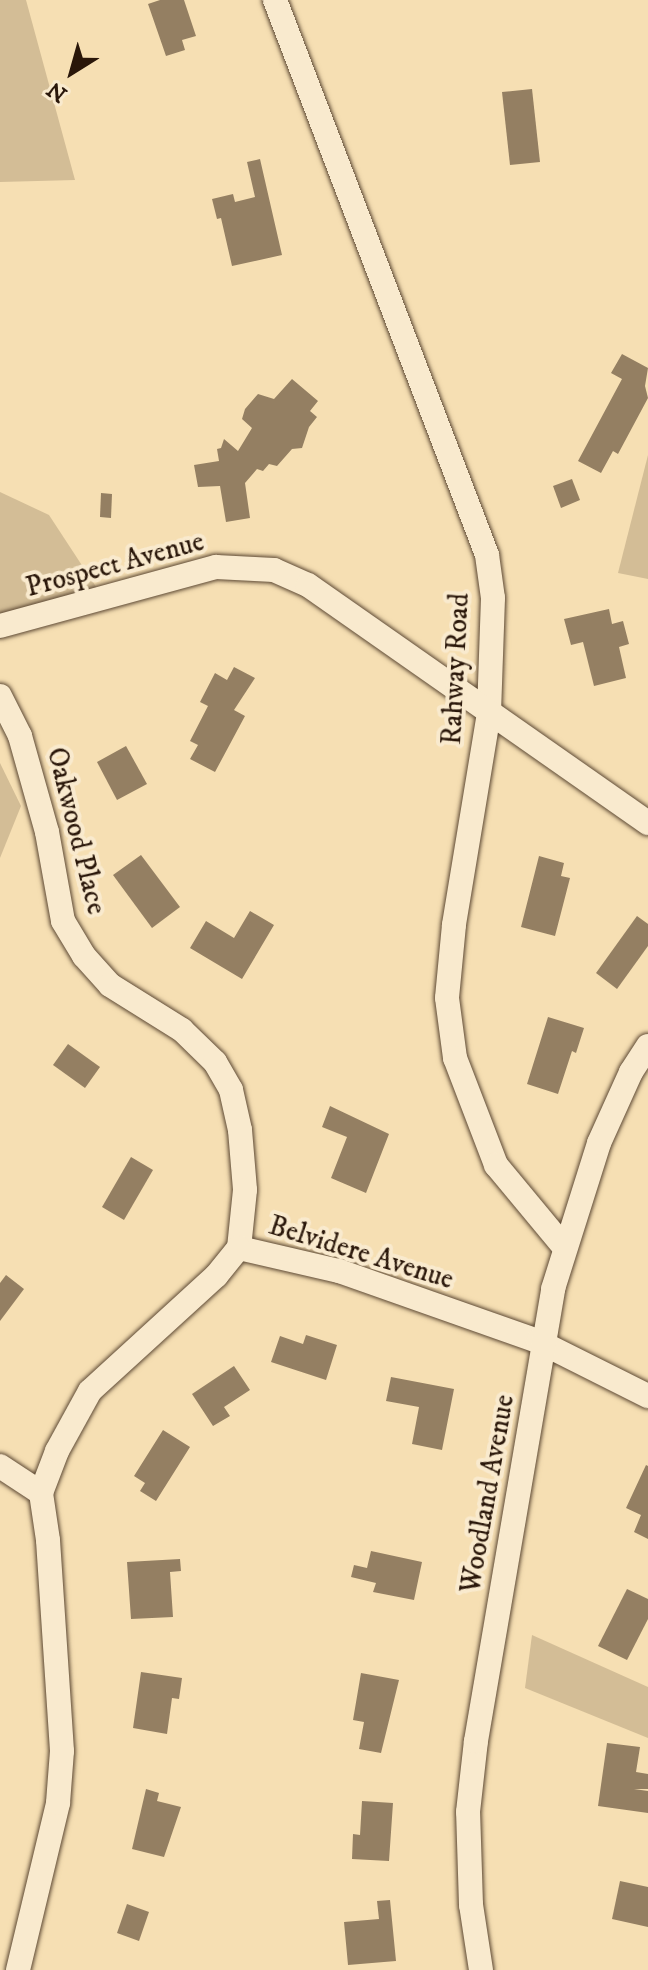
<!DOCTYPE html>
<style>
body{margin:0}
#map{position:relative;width:648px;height:1970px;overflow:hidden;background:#f6dfb3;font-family:"IM FELL DW Pica",serif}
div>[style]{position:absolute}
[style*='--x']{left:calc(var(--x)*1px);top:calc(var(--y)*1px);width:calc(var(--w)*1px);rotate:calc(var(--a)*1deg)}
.green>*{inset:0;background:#d3bd96}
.building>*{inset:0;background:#947f62}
.roads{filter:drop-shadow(0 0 2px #5d4934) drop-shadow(0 0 2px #5d4934)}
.minor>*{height:24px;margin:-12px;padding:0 12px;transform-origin:12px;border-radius:12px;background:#f9eace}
span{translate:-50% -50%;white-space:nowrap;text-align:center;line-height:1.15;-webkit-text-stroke:8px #f9eace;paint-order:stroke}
.street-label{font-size:28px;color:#2a170a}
.north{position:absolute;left:32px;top:32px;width:80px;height:80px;-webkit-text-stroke:6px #f9eace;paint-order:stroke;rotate:217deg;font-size:22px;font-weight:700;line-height:32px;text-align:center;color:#2a170a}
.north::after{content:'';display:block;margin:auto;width:28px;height:36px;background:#2a170a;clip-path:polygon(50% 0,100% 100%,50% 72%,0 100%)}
</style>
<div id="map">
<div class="green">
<div style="clip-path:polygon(0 0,26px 0,75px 180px,0 182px)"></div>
<div style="clip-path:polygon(648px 455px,648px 579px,618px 573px)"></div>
<div style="clip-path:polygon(0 492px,49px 515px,104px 599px,0 639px)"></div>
<div style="clip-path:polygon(0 763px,21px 806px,0 858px)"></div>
<div style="clip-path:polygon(532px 1635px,648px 1687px,648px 1738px,525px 1688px)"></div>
</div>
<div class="building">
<div style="clip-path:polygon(160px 0,184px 0,196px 36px,182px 40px,185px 50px,166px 56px,148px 4px)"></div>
<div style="clip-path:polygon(532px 89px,540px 162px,510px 165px,502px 92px)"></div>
<div style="clip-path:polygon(260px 159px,282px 255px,232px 266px,221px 218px,217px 219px,212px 199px,233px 194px,235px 202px,255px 197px,247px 162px)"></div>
<div style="clip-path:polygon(622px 354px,648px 368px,645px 386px,648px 398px,618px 454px,613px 451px,601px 473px,578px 461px,622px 379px,611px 373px)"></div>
<div style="clip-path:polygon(292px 379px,318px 401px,310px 411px,317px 417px,309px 427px,302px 448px,292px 449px,277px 466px,269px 464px,263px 471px,257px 469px,245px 483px,250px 518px,226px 522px,220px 486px,198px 487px,194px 465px,219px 461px,217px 449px,221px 448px,224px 439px,238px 451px,252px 428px,242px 419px,245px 409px,258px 394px,274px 399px)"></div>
<div style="clip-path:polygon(572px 479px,580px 500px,561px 508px,553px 486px)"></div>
<div style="clip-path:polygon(101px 493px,112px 494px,111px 518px,100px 517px)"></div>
<div style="clip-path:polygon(609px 609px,612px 624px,623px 621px,629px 644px,619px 647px,626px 678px,594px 686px,583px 642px,571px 645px,564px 619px)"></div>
<div style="clip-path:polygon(234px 667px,255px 678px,234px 710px,245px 716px,215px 772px,190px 759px,198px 745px,190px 741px,208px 706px,200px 702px,215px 673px,227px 680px)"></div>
<div style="clip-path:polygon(126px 746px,147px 784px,117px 800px,97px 762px)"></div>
<div style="clip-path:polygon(141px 855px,180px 907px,152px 928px,113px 875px)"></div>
<div style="clip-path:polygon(539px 856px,564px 863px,561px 876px,570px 878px,555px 936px,521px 927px)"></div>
<div style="clip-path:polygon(250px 911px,274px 925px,242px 979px,190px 948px,206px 921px,234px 938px)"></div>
<div style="clip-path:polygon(637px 916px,648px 924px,648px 946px,617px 989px,596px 973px)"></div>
<div style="clip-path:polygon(548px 1017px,584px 1028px,576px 1053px,572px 1051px,558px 1094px,527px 1084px)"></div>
<div style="clip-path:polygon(68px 1044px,100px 1067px,85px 1088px,53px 1065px)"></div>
<div style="clip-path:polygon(330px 1106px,389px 1134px,366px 1193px,331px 1178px,347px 1137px,322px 1127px)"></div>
<div style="clip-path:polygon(131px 1157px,153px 1170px,124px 1220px,102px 1207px)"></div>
<div style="clip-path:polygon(6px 1275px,24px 1289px,0 1321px,0 1283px)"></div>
<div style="clip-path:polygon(306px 1335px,337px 1345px,326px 1380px,271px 1362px,280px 1336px,303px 1344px)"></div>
<div style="clip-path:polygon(234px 1366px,250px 1390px,224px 1407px,230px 1416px,213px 1426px,192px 1394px)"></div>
<div style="clip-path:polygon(391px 1377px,454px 1389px,442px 1450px,412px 1444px,419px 1407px,386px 1401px)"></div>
<div style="clip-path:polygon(163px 1430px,190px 1447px,156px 1501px,140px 1491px,145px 1483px,134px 1476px)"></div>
<div style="clip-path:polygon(646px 1465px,648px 1466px,648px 1539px,634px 1532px,641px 1515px,626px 1508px)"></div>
<div style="clip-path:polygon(371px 1551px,422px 1562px,414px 1600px,373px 1592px,376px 1583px,351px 1577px,354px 1565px,367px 1568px)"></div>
<div style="clip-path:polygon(180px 1559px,181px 1571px,170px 1572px,173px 1617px,131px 1619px,127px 1562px)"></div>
<div style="clip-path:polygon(627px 1589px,648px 1599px,648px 1619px,627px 1660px,598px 1646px)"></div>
<div style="clip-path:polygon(141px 1672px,182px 1678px,179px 1699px,172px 1698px,167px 1734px,133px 1728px)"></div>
<div style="clip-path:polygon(361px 1673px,399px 1680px,381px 1753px,359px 1749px,364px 1722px,353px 1720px)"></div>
<div style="clip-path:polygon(607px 1743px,640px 1747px,636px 1772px,648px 1774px,648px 1789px,634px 1789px,648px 1791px,648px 1813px,598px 1806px)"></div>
<div style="clip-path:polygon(146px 1789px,159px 1793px,157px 1801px,181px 1807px,164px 1857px,132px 1849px)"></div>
<div style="clip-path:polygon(362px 1801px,393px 1803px,389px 1861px,352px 1859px,353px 1834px,360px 1835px)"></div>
<div style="clip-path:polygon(620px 1881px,648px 1887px,648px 1927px,612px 1919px)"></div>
<div style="clip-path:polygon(390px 1900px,396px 1961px,348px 1965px,344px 1922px,379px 1919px,377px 1901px)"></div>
<div style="clip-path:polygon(127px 1904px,149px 1912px,139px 1941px,117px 1933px)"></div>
</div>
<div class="roads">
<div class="minor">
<div style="--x:275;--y:0;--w:594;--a:69.09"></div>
<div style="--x:487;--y:555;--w:43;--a:82.1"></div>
<div style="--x:493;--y:598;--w:115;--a:92"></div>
<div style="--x:489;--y:713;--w:215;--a:99.4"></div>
<div style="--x:454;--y:925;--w:73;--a:95.5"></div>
<div style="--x:447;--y:998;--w:61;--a:82.4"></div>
<div style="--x:455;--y:1058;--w:115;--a:69"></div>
<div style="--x:496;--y:1165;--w:108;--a:50.3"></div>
<div style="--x:0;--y:626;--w:224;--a:-15.3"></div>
<div style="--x:216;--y:567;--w:58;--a:3"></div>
<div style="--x:274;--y:570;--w:37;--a:24"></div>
<div style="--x:308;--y:585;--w:415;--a:35"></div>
<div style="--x:0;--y:696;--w:45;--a:63.4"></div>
<div style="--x:20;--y:736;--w:100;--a:74.3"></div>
<div style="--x:47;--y:832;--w:90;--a:79.8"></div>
<div style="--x:63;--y:921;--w:41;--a:59"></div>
<div style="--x:84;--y:956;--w:39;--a:48"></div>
<div style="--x:110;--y:985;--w:85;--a:32"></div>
<div style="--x:182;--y:1030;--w:46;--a:44.1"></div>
<div style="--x:215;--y:1062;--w:32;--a:60"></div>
<div style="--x:231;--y:1090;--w:41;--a:77.3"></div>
<div style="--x:240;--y:1130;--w:60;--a:85.2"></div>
<div style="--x:245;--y:1190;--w:58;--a:95.9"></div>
<div style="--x:239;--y:1248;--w:103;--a:13"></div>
<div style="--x:339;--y:1271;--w:211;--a:19.4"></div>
<div style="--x:538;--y:1341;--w:123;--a:26.6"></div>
<div style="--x:0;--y:1466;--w:49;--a:33.4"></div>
<div style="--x:18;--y:1970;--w:172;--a:-76.5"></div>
<div style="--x:58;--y:1803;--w:52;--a:-85.6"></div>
<div style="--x:62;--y:1751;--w:211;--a:-93.8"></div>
<div style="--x:48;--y:1540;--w:48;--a:-98.5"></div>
<div style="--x:41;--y:1493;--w:45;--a:-69.1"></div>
<div style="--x:57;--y:1451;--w:68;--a:-61.2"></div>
<div style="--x:90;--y:1391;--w:171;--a:-42.4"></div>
<div style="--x:216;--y:1276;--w:36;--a:-51"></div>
<div style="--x:481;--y:1970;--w:66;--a:-98.7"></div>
<div style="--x:471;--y:1905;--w:93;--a:-91.8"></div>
<div style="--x:468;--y:1812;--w:71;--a:-83.6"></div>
<div style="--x:476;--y:1741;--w:459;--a:-80.3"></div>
<div style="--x:553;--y:1289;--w:153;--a:-72.5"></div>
<div style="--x:599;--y:1143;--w:78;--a:-65.7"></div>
<div style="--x:631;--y:1072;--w:31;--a:-57"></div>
</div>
</div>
<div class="street-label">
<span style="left:115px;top:565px;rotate:-15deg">Prospect Avenue</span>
<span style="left:456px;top:669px;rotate:-87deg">Rahway Road</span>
<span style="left:76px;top:831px;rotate:76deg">Oakwood Place</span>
<span style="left:361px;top:1253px;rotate:17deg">Belvidere Avenue</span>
<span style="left:488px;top:1494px;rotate:-80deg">Woodland Avenue</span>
</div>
<div class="north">N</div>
</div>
